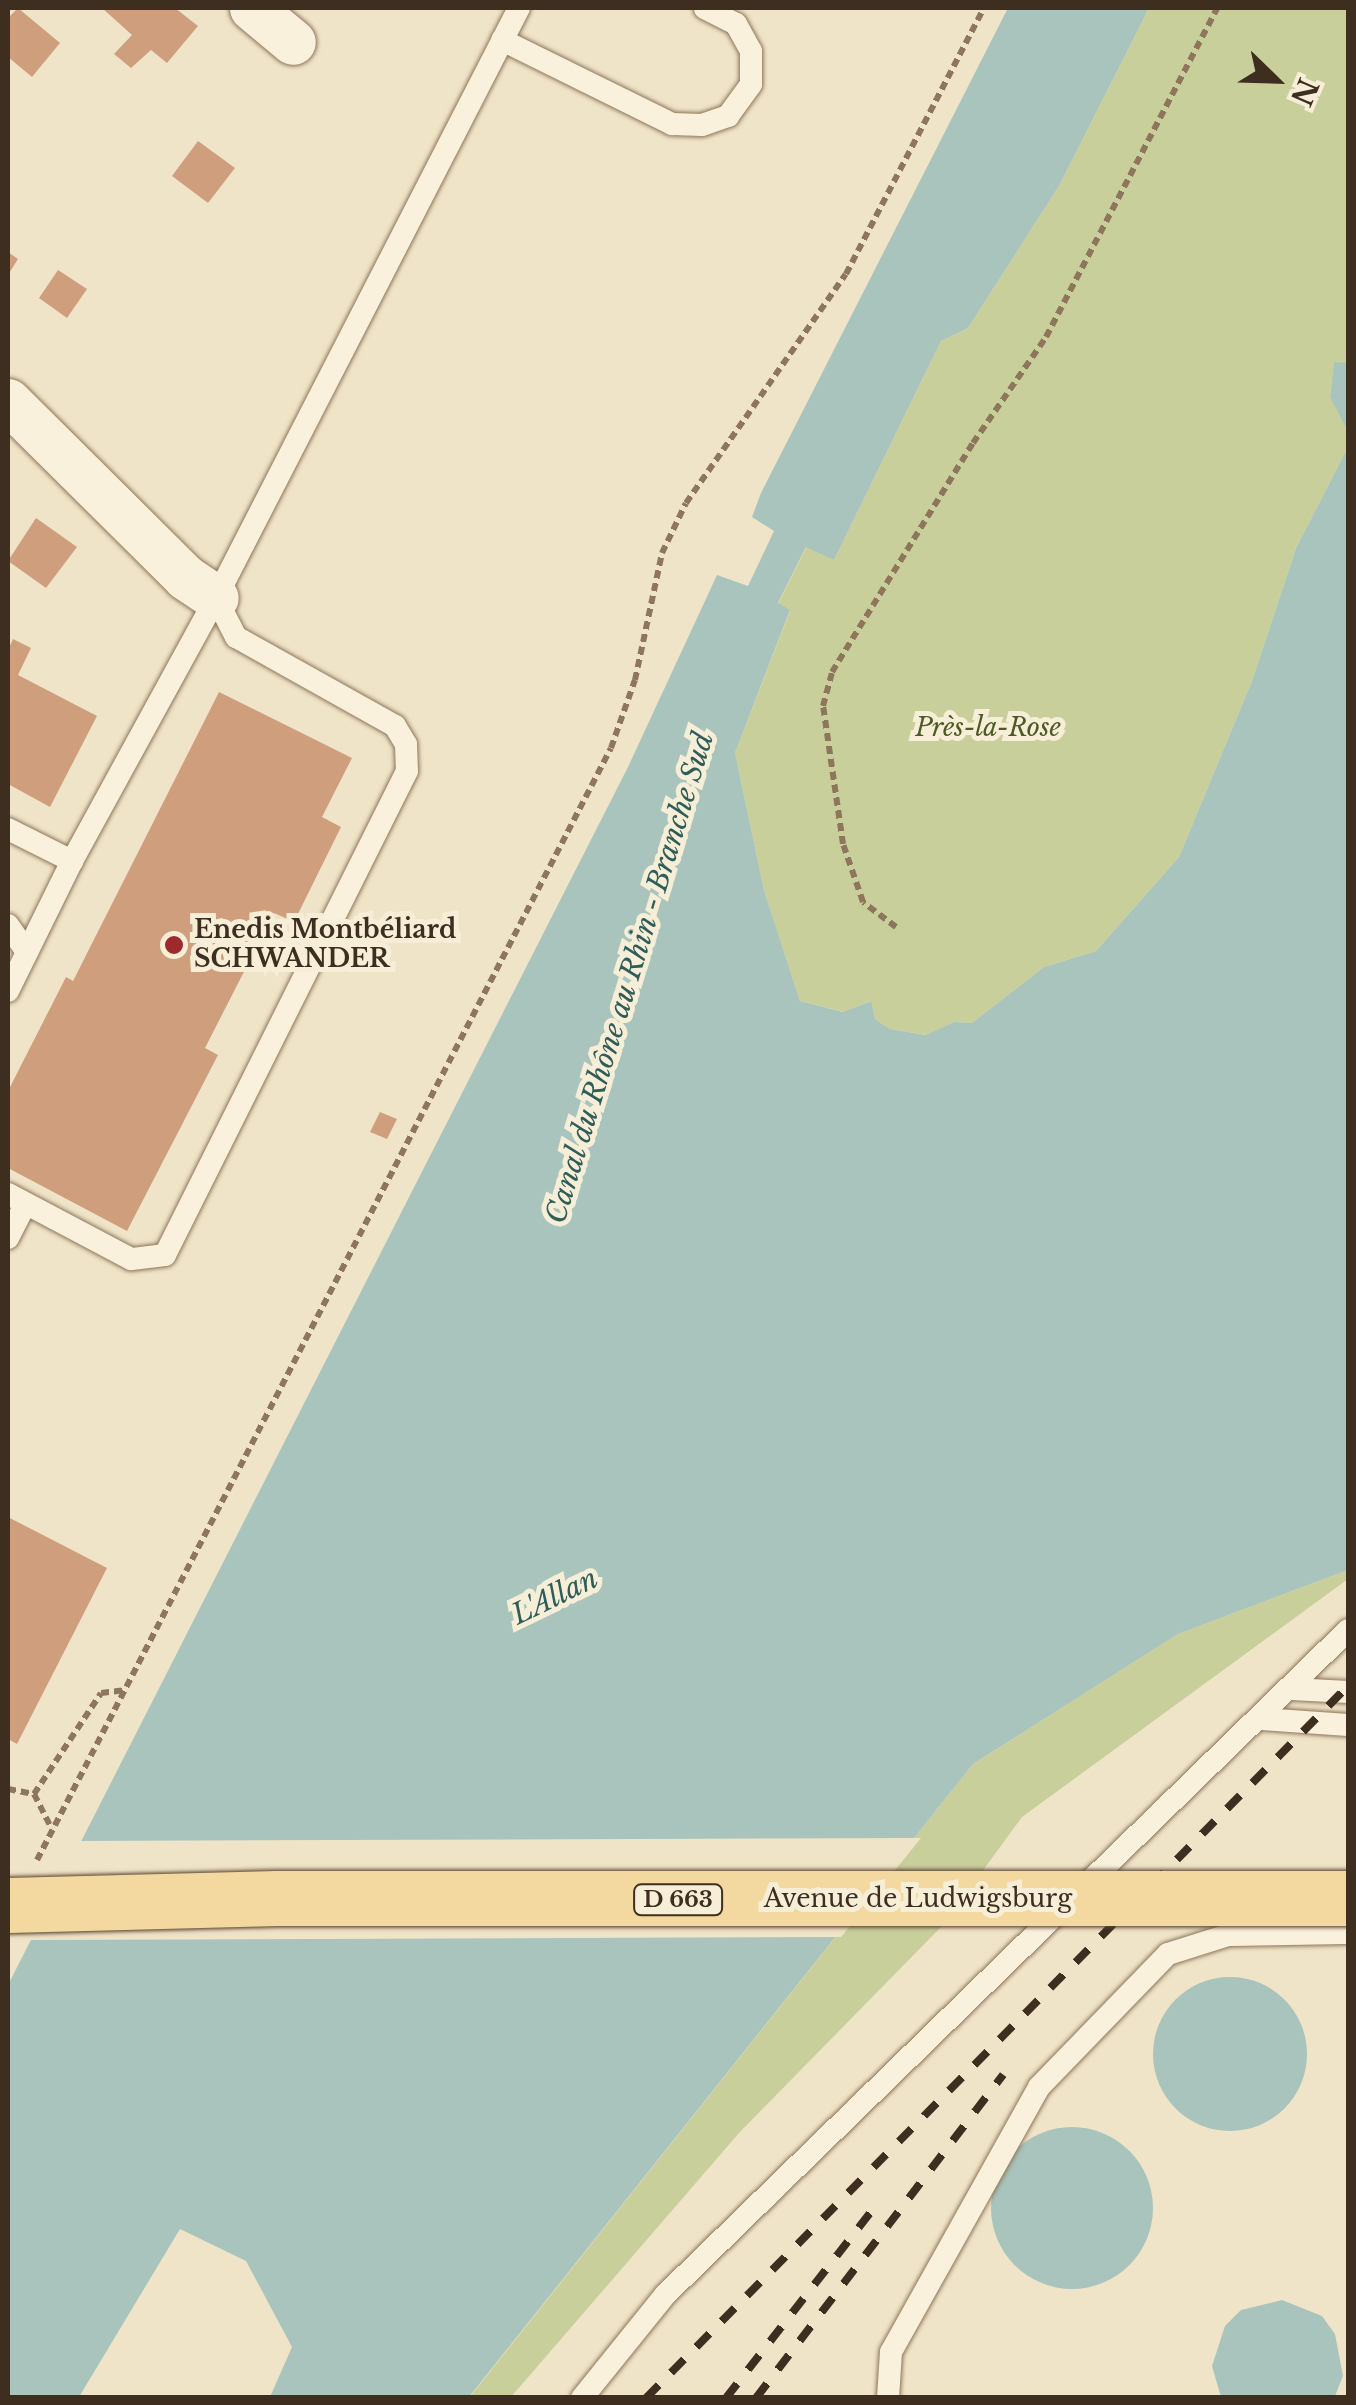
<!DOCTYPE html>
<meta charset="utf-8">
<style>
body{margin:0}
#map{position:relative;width:1356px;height:2405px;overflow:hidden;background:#f0e4c8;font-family:"Libre Baskerville",serif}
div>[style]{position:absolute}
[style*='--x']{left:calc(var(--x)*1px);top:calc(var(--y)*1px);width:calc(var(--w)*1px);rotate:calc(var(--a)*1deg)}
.green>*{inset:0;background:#c9cf9b}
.water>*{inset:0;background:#a9c4bc}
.round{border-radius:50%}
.pier>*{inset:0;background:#f0e4c8}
.building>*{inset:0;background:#cf9f7d}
.path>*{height:6px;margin-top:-3px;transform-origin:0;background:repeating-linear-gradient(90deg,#8d765c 0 8px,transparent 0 13px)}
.roads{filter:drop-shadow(0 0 2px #8d765c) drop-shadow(0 0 2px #8d765c)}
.lane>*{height:22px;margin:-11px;padding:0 11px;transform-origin:11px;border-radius:11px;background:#faf1dc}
.street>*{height:45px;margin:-22.5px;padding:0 22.5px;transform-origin:22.5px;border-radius:22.5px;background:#faf1dc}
.rail>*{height:8px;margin-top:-4px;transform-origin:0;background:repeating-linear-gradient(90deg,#3d2e20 0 18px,transparent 0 36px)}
.bridges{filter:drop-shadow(0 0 2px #5b4430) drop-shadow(0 0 2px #5b4430)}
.primary-bridge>*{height:55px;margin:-27.5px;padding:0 27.5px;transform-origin:27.5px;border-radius:27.5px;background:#f3d9a0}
.dots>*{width:28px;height:28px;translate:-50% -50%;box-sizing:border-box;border:5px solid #f7eed8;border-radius:50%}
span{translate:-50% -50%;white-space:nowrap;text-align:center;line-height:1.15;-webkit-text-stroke:10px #f7eed8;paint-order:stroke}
.shield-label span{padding:2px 8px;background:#f7eed8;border:2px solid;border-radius:8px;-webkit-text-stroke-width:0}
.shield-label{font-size:22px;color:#3d2e20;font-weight:700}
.park-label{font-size:25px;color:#4d5a26;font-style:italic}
.poi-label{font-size:25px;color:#3d2e20;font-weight:700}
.left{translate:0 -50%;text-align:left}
.street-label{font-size:25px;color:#3d2e20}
.water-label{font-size:28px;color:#2f5d5a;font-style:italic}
.frame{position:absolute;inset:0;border:10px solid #3d2e20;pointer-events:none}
.north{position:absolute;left:1226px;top:30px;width:100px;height:100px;-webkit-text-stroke:8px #f7eed8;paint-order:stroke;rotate:113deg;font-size:28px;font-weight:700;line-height:40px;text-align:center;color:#3d2e20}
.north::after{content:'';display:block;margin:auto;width:35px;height:45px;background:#3d2e20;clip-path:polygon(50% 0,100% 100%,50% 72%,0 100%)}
</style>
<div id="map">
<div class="green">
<div style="clip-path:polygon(1149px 8px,1348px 8px,1348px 363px,1334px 363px,1330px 396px,1348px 432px,1348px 447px,1296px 548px,1252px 681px,1179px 857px,1096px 951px,1044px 967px,972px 1023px,954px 1022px,927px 1035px,890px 1029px,875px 1019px,870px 1001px,844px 1012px,800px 1001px,764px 890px,735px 753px,790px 611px,778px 604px,807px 546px,834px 560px,941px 341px,968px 328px,1059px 186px)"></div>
<div style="clip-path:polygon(1348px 1570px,1348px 1579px,1022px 1817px,943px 1925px,739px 2133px,511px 2397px,469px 2398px,973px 1764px,1178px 1634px)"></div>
</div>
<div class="water">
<div style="clip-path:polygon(1008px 8px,1149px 8px,1059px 186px,968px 328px,941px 341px,834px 560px,806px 547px,778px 603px,790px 610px,735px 753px,764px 890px,800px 1001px,843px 1012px,871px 1001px,875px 1019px,890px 1029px,926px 1035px,954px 1022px,972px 1023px,1044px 967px,1096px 951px,1179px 857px,1252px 681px,1296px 548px,1348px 447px,1348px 1570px,1178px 1634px,973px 1764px,469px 2397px,270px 2397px,292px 2347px,246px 2261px,180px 2229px,79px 2397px,8px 2397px,8px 1985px,628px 767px,717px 575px,748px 586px,774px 531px,752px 517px,761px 493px)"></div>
<div style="clip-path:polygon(1334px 362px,1348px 363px,1348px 432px,1330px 397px)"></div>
<div class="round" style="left:1153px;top:1977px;width:154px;height:154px"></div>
<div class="round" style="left:991px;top:2127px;width:162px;height:162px"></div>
<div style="clip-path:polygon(1282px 2300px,1322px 2316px,1335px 2334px,1343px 2376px,1335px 2396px,1221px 2397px,1212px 2366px,1225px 2326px,1241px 2310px)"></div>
</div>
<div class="pier">
<div style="clip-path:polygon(921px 1838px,841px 1937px,25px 1940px,75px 1841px)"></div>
</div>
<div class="building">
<div style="clip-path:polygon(18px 8px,60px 43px,32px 77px,8px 57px,8px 18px)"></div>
<div style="clip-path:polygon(102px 8px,175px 8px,198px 26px,167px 63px,151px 50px,131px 68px,114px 54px,132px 35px)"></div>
<div style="clip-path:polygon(198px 141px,235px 168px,208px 203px,172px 176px)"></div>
<div style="clip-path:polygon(8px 252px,18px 259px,8px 275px)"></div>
<div style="clip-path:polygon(58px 270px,87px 289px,67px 318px,39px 298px)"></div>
<div style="clip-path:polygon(36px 518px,77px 547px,46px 588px,8px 561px)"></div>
<div style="clip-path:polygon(13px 639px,31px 648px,18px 675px,97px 716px,50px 807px,8px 784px,8px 650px)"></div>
<div style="clip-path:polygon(219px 692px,352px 758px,322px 817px,341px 827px,294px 922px,274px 913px,205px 1048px,218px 1055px,127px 1231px,8px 1168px,8px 1091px,66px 977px,73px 981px)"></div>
<div style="clip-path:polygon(380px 1112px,397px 1119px,387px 1139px,370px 1132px)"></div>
<div style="clip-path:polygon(8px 1517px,107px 1568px,17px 1744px,8px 1739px)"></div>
</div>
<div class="path">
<div style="--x:896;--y:927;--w:41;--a:-142.9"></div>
<div style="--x:863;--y:902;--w:61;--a:-109"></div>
<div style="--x:843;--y:844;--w:139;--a:-98.2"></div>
<div style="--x:823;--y:706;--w:35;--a:-75"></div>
<div style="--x:832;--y:672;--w:269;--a:-58.4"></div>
<div style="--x:973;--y:443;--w:129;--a:-55.4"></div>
<div style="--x:1046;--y:337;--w:371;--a:-62.5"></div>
<div style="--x:8;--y:1789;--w:26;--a:11"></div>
<div style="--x:34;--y:1794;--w:121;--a:-56.4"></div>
<div style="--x:101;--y:1693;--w:23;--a:-7"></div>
<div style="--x:34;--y:1794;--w:39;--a:63"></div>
<div style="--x:37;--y:1860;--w:1251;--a:-62.7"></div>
<div style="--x:611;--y:748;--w:72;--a:-70.6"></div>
<div style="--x:635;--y:680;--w:130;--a:-78"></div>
<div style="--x:662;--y:553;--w:55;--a:-64.4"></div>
<div style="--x:686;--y:503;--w:279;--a:-55.1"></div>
<div style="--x:846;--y:274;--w:300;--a:-62.6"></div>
</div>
<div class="roads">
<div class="lane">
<div style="--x:502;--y:40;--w:190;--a:26.3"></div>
<div style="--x:672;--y:124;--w:30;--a:2"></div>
<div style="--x:702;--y:125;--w:28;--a:-19"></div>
<div style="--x:728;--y:116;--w:39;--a:-54"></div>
<div style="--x:751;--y:84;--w:33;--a:-90"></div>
<div style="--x:751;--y:51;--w:31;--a:-119"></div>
<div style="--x:736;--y:24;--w:35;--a:-153"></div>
<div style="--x:216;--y:598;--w:663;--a:-62.82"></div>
<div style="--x:8;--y:829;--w:72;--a:26.6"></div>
<div style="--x:72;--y:861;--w:300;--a:-61.3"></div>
<div style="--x:216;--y:598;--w:44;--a:62.9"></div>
<div style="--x:236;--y:637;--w:182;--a:29.2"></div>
<div style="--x:395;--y:726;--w:21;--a:59"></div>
<div style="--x:406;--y:744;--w:27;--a:88"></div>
<div style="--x:407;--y:771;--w:541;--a:116.57"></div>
<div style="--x:165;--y:1255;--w:34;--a:173"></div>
<div style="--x:131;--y:1259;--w:139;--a:-152.1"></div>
<div style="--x:8;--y:925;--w:33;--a:55"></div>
<div style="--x:8;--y:991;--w:145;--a:-63.8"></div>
<div style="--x:8;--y:1238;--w:38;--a:-63"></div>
<div style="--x:1292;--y:1689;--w:56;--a:3.1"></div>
<div style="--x:1262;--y:1719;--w:86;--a:4"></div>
<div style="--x:582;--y:2398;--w:132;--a:-51.1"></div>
<div style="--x:665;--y:2295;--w:953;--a:-44.23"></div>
<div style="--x:888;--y:2398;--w:46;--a:-86.3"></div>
<div style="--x:891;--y:2352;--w:304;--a:-60.8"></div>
<div style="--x:1039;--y:2087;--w:185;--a:-45.9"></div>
<div style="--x:1168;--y:1954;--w:63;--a:-17.6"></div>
<div style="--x:1228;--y:1935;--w:120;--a:-1"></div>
</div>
<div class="street">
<div style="--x:252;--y:8;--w:53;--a:39.7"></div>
<div style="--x:8;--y:401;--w:250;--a:44.8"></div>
<div style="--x:185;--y:577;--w:37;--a:34"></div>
</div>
</div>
<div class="rail">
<div style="--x:646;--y:2398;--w:1000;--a:-45.41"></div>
<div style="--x:726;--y:2398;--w:239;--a:-52.1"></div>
<div style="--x:756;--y:2398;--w:407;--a:-52.6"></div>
</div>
<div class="bridges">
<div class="primary-bridge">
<div style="--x:8;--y:1905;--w:269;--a:-1.5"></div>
<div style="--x:277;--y:1898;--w:1071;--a:0"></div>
</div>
</div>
<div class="dots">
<div style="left:174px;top:945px;background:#9e2a2b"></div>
</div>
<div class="shield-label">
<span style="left:678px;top:1900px">D 663</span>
</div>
<div class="park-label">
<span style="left:988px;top:728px">Près-la-Rose</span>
</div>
<div class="poi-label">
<span class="left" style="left:194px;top:945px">Enedis Montbéliard<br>SCHWANDER</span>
</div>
<div class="street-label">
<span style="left:918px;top:1899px">Avenue de Ludwigsburg</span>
</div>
<div class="water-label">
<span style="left:630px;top:978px;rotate:-73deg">Canal du Rhône au Rhin - Branche Sud</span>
<span style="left:555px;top:1597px;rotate:-26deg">L'Allan</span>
</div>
<div class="frame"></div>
<div class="north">N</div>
</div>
